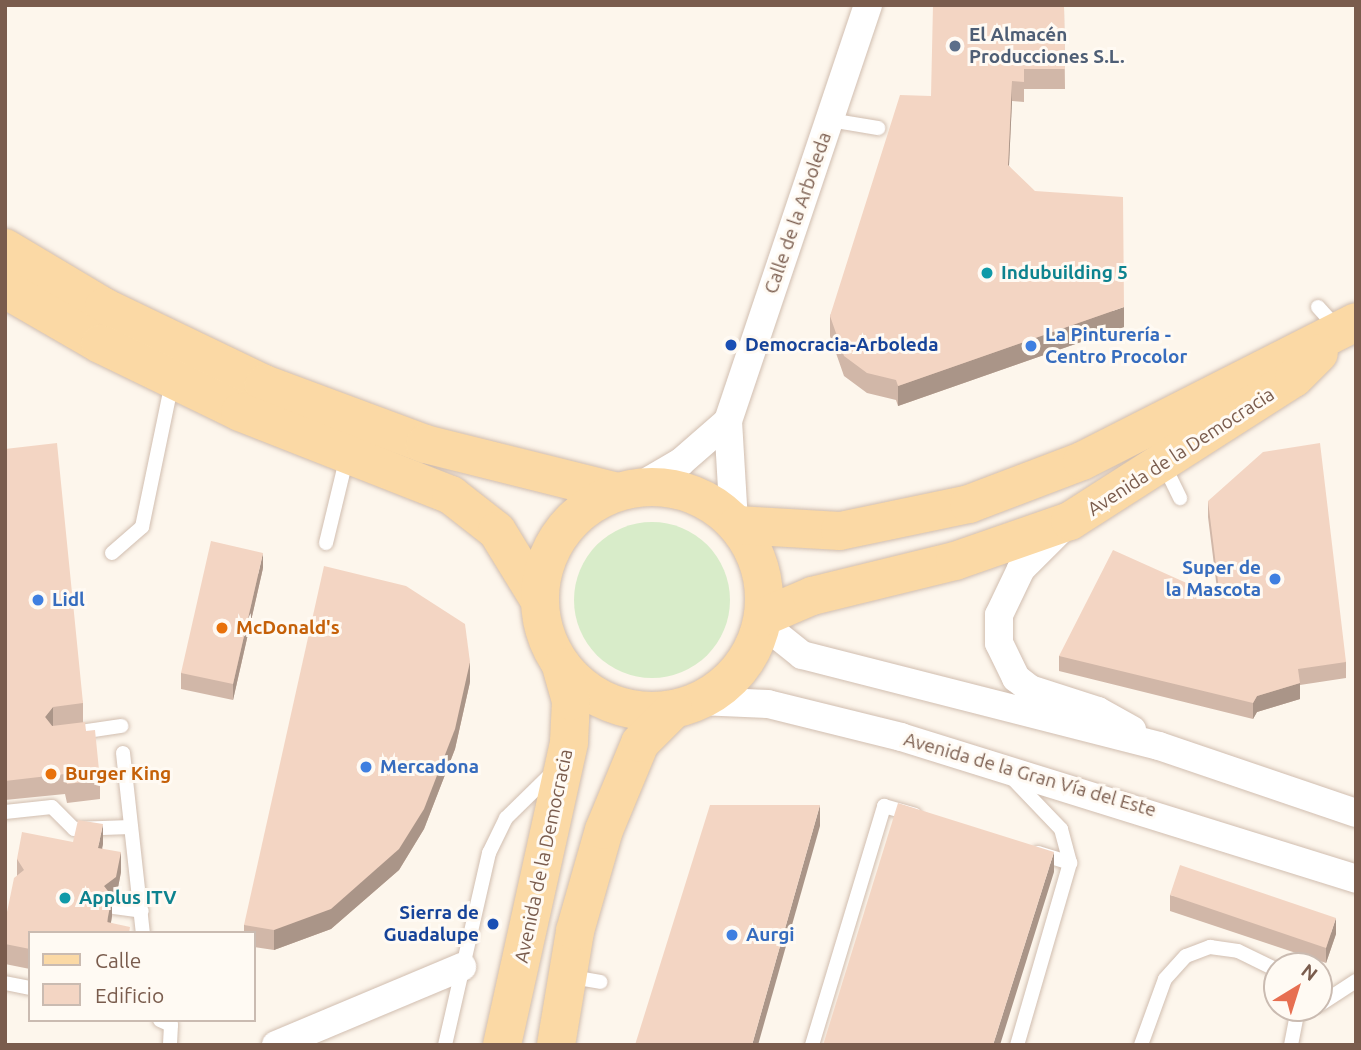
<!DOCTYPE html>
<meta charset="utf-8">
<style>
body{margin:0}
#map{position:relative;width:1361px;height:1050px;overflow:hidden;background:#fdf6ec;font-family:Ubuntu,sans-serif}
div>[style]{position:absolute}
[style*='--x']{left:calc(var(--x)*1px);top:calc(var(--y)*1px);width:calc(var(--w)*1px);rotate:calc(var(--a)*1deg)}
.green>*{inset:0;background:#d8ecc9}
.round{border-radius:50%}
.roads{filter:drop-shadow(0 0 2px #d1beb0) drop-shadow(0 0 2px #d1beb0)}
.service>*{height:14px;margin:-7px;padding:0 7px;transform-origin:7px;border-radius:7px;background:#fff}
.minor>*{height:28px;margin:-14px;padding:0 14px;transform-origin:14px;border-radius:14px;background:#fff}
.primary>*{height:38px;margin:-19px;padding:0 19px;transform-origin:19px;border-radius:19px;background:#fbd9a5}
.primary>.ring{margin:-19px;padding:0;box-sizing:content-box;background:none;border:38px solid #fbd9a5;border-radius:50%}
.wall>*{inset:0;background:#d1b7a8}
.shaded-wall>*{inset:0;background:#aa9588}
.building>*{inset:0;background:#f3d5c3}
.dots>*{width:19px;height:19px;translate:-50% -50%;box-sizing:border-box;border:4px solid #fffaf3;border-radius:50%}
span{translate:-50% -50%;white-space:nowrap;text-align:center;line-height:1.15;-webkit-text-stroke:6px #fffaf3;paint-order:stroke}
.service-label{font-size:19px;color:#4e5e75;font-weight:700}
.left{translate:0 -50%;text-align:left}
.street-label{font-size:19px;color:#7a5c4d}
.culture-label{font-size:19px;color:#0d838f;font-weight:700}
.shop-label{font-size:19px;color:#366cbe;font-weight:700}
.right{translate:-100% -50%;text-align:right}
.transit-label{font-size:19px;color:#164399;font-weight:700}
.food-label{font-size:19px;color:#c56008;font-weight:700}
.frame{position:absolute;inset:0;border:7px solid #7a5c4d;pointer-events:none}
.legend{position:absolute;left:28px;top:931px;width:228px;height:91px;box-sizing:border-box;background:#fffaf3;border:2px solid #cabbb1;margin:0;padding:9px 12px;list-style:none;font-size:21px;color:#7a5c4d}
.legend li{display:flex;align-items:center;gap:14px;height:35px}
.legend b{width:35px;border:2px solid #cabbb1}
.north{position:absolute;left:1263px;top:952px;width:70px;height:70px;box-sizing:border-box;background:#fffaf3;border:2px solid #cabbb1;border-radius:50%;rotate:38deg;font-size:19px;font-weight:700;line-height:28px;text-align:center;color:#7a5c4d}
.north::after{content:'';display:block;margin:auto;width:24px;height:32px;background:#e76f51;clip-path:polygon(50% 0,100% 100%,50% 72%,0 100%)}
</style>
<div id="map">
<div class="green">
<div class="round" style="left:574px;top:522px;width:156px;height:156px"></div>
</div>
<div class="roads">
<div class="service">
<div style="--x:830;--y:120;--w:49;--a:9.5"></div>
<div style="--x:1318;--y:307;--w:28;--a:48"></div>
<div style="--x:1164;--y:465;--w:37;--a:64"></div>
<div style="--x:326;--y:543;--w:89;--a:-76.4"></div>
<div style="--x:112;--y:553;--w:40;--a:-41"></div>
<div style="--x:142;--y:527;--w:148;--a:-78.3"></div>
<div style="--x:67;--y:734;--w:55;--a:-8.4"></div>
<div style="--x:123;--y:753;--w:181;--a:83.7"></div>
<div style="--x:1014;--y:780;--w:68;--a:46.2"></div>
<div style="--x:1061;--y:829;--w:35;--a:75"></div>
<div style="--x:1070;--y:863;--w:190;--a:106.2"></div>
<div style="--x:5;--y:812;--w:47;--a:-6.1"></div>
<div style="--x:52;--y:807;--w:31;--a:45"></div>
<div style="--x:74;--y:829;--w:57;--a:-2"></div>
<div style="--x:1038;--y:853;--w:34;--a:17"></div>
<div style="--x:114;--y:907;--w:28;--a:8"></div>
<div style="--x:567;--y:976;--w:34;--a:10"></div>
<div style="--x:5;--y:983;--w:25;--a:11"></div>
<div style="--x:1319;--y:1005;--w:44;--a:-33"></div>
<div style="--x:160;--y:1020;--w:12;--a:24"></div>
<div style="--x:171;--y:1025;--w:20;--a:93"></div>
<div style="--x:445;--y:1045;--w:197;--a:-77.1"></div>
<div style="--x:489;--y:853;--w:39;--a:-64"></div>
<div style="--x:506;--y:818;--w:66;--a:-44.4"></div>
<div style="--x:812;--y:1045;--w:250;--a:-73.2"></div>
<div style="--x:884;--y:806;--w:32;--a:16"></div>
<div style="--x:1141;--y:1045;--w:70;--a:-70"></div>
<div style="--x:1165;--y:979;--w:31;--a:-48"></div>
<div style="--x:1186;--y:956;--w:26;--a:-21"></div>
<div style="--x:1210;--y:947;--w:28;--a:8"></div>
<div style="--x:1238;--y:951;--w:43;--a:26"></div>
<div style="--x:1291;--y:1045;--w:38;--a:-79"></div>
</div>
<div class="minor">
<div style="--x:638;--y:487;--w:50;--a:-30.2"></div>
<div style="--x:681;--y:462;--w:62;--a:-41.1"></div>
<div style="--x:734;--y:522;--w:101;--a:-93.4"></div>
<div style="--x:728;--y:421;--w:439;--a:-71.4"></div>
<div style="--x:1060;--y:530;--w:55;--a:135"></div>
<div style="--x:1021;--y:569;--w:51;--a:115.6"></div>
<div style="--x:999;--y:615;--w:28;--a:90"></div>
<div style="--x:999;--y:643;--w:39;--a:64"></div>
<div style="--x:1016;--y:678;--w:18;--a:38"></div>
<div style="--x:1030;--y:689;--w:71;--a:17.9"></div>
<div style="--x:1098;--y:711;--w:39;--a:29"></div>
<div style="--x:762;--y:623;--w:51;--a:38.7"></div>
<div style="--x:802;--y:655;--w:368;--a:14.3"></div>
<div style="--x:1159;--y:746;--w:208;--a:18.8"></div>
<div style="--x:699;--y:701;--w:69;--a:2.5"></div>
<div style="--x:768;--y:704;--w:137;--a:13.9"></div>
<div style="--x:901;--y:737;--w:477;--a:17.3"></div>
<div style="--x:276;--y:1045;--w:202;--a:-22.8"></div>
</div>
<div class="primary">
<div style="--x:5;--y:248;--w:115;--a:30.8"></div>
<div style="--x:104;--y:307;--w:178;--a:25.7"></div>
<div style="--x:264;--y:384;--w:172;--a:20.4"></div>
<div style="--x:425;--y:444;--w:199;--a:14"></div>
<div style="--x:5;--y:289;--w:110;--a:30.1"></div>
<div style="--x:100;--y:344;--w:156;--a:25.9"></div>
<div style="--x:240;--y:412;--w:227;--a:21.5"></div>
<div style="--x:451;--y:495;--w:58;--a:38"></div>
<div style="--x:497;--y:531;--w:79;--a:58.5"></div>
<div class="ring" style="left:540px;top:487px;width:186px;height:186px"></div>
<div style="--x:737;--y:525;--w:103;--a:3.3"></div>
<div style="--x:840;--y:531;--w:132;--a:-11.8"></div>
<div style="--x:969;--y:504;--w:121;--a:-20.8"></div>
<div style="--x:1082;--y:461;--w:307;--a:-26.9"></div>
<div style="--x:763;--y:617;--w:53;--a:-23.2"></div>
<div style="--x:812;--y:596;--w:147;--a:-13.8"></div>
<div style="--x:955;--y:561;--w:122;--a:-19.2"></div>
<div style="--x:1070;--y:521;--w:266;--a:-32.6"></div>
<div style="--x:1294;--y:378;--w:35;--a:-45"></div>
<div style="--x:502;--y:1045;--w:310;--a:-77.5"></div>
<div style="--x:569;--y:742;--w:41;--a:-87.2"></div>
<div style="--x:571;--y:701;--w:35;--a:-106"></div>
<div style="--x:556;--y:1045;--w:116;--a:-80.5"></div>
<div style="--x:575;--y:931;--w:105;--a:-74"></div>
<div style="--x:604;--y:830;--w:94;--a:-67.5"></div>
<div style="--x:640;--y:743;--w:47;--a:-45"></div>
</div>
</div>
<div class="wall">
<div style="clip-path:polygon(1064px 5px,1065px 89px,1024px 89px,1024px 102px,1012px 101px,1009px 166px,1124px 327px,898px 406px,896px 400px,867px 393px,844px 376px,830px 336px,830px 316px,931px 96px)"></div>
<div style="clip-path:polygon(5px 449px,83px 703px,83px 722px,100px 780px,100px 799px,67px 803px,65px 794px,5px 800px)"></div>
<div style="clip-path:polygon(1208px 501px,1346px 662px,1346px 678px,1300px 685px,1300px 699px,1257px 712px,1253px 719px,1059px 671px,1059px 656px,1218px 597px,1208px 517px)"></div>
<div style="clip-path:polygon(263px 568px,233px 700px,181px 689px,181px 673px)"></div>
<div style="clip-path:polygon(470px 682px,455px 749px,424px 829px,399px 870px,331px 929px,274px 950px,254px 947px,254px 933px,244px 933px,244px 925px)"></div>
<div style="clip-path:polygon(103px 844px,102px 848px,121px 872px,116px 898px,112px 900px,112px 916px,111px 923px,130px 933px,30px 933px,30px 969px,5px 964px,5px 922px,17px 876px,17px 859px)"></div>
<div style="clip-path:polygon(1170px 895px,1336px 934px,1326px 963px,1170px 911px)"></div>
</div>
<div class="shaded-wall">
<div style="clip-path:polygon(1012px 81px,1012px 101px,1008px 185px,1008px 165px)"></div>
<div style="clip-path:polygon(1124px 307px,1124px 327px,898px 406px,898px 386px)"></div>
<div style="clip-path:polygon(263px 553px,263px 568px,233px 700px,233px 684px)"></div>
<div style="clip-path:polygon(470px 662px,470px 682px,455px 749px,424px 829px,399px 870px,331px 929px,274px 950px,274px 930px)"></div>
<div style="clip-path:polygon(1300px 683px,1300px 699px,1257px 712px,1253px 719px,1253px 703px,1257px 696px)"></div>
<div style="clip-path:polygon(53px 707px,53px 727px,45px 717px)"></div>
<div style="clip-path:polygon(820px 805px,820px 826px,758px 1045px,752px 1045px)"></div>
<div style="clip-path:polygon(103px 824px,103px 844px,98px 868px,98px 848px)"></div>
<div style="clip-path:polygon(121px 852px,121px 872px,116px 898px,112px 900px,112px 916px,109px 933px,104px 886px)"></div>
<div style="clip-path:polygon(1054px 852px,1054px 872px,1000px 1045px,993px 1045px)"></div>
<div style="clip-path:polygon(1336px 918px,1336px 934px,1326px 963px,1326px 948px)"></div>
</div>
<div class="building">
<div style="clip-path:polygon(933px 5px,1064px 5px,1065px 69px,1024px 69px,1024px 82px,1012px 81px,1008px 165px,1035px 191px,1123px 197px,1124px 307px,898px 386px,896px 380px,867px 373px,844px 356px,830px 316px,900px 95px,931px 96px)"></div>
<div style="clip-path:polygon(57px 443px,83px 703px,53px 707px,45px 717px,52px 726px,85px 722px,86px 731px,95px 730px,100px 780px,67px 784px,65px 774px,5px 781px,5px 449px)"></div>
<div style="clip-path:polygon(1320px 443px,1346px 662px,1298px 669px,1300px 683px,1257px 696px,1253px 703px,1059px 656px,1113px 550px,1220px 598px,1208px 501px,1263px 452px)"></div>
<div style="clip-path:polygon(211px 541px,263px 553px,233px 684px,181px 673px)"></div>
<div style="clip-path:polygon(324px 566px,406px 586px,465px 624px,470px 662px,455px 729px,424px 809px,399px 849px,331px 909px,274px 930px,244px 925px)"></div>
<div style="clip-path:polygon(898px 803px,1054px 852px,993px 1045px,823px 1045px)"></div>
<div style="clip-path:polygon(710px 805px,820px 805px,752px 1045px,635px 1045px)"></div>
<div style="clip-path:polygon(78px 820px,103px 824px,98px 848px,121px 852px,116px 877px,104px 886px,112px 896px,107px 922px,130px 927px,129px 933px,30px 933px,30px 949px,5px 944px,5px 922px,14px 878px,24px 870px,17px 859px,22px 832px,73px 842px)"></div>
<div style="clip-path:polygon(1180px 865px,1336px 918px,1326px 948px,1170px 895px)"></div>
</div>
<div class="dots">
<div style="left:955px;top:46px;background:#5c6f8a"></div>
<div style="left:987px;top:273px;background:#0f9aa8"></div>
<div style="left:731px;top:345px;background:#1a4fb4"></div>
<div style="left:1031px;top:346px;background:#3f7fe0"></div>
<div style="left:1275px;top:579px;background:#3f7fe0"></div>
<div style="left:38px;top:600px;background:#3f7fe0"></div>
<div style="left:222px;top:628px;background:#e8710a"></div>
<div style="left:366px;top:767px;background:#3f7fe0"></div>
<div style="left:51px;top:774px;background:#e8710a"></div>
<div style="left:65px;top:898px;background:#0f9aa8"></div>
<div style="left:493px;top:924px;background:#1a4fb4"></div>
<div style="left:732px;top:935px;background:#3f7fe0"></div>
</div>
<div class="service-label">
<span class="left" style="left:969px;top:46px">El Almacén<br>Producciones S.L.</span>
</div>
<div class="street-label">
<span style="left:798px;top:213px;rotate:-71deg">Calle de la Arboleda</span>
<span style="left:1181px;top:452px;rotate:-33deg">Avenida de la Democracia</span>
<span style="left:1030px;top:775px;rotate:16deg">Avenida de la Gran Vía del Este</span>
<span style="left:544px;top:856px;rotate:-78deg">Avenida de la Democracia</span>
</div>
<div class="culture-label">
<span class="left" style="left:1001px;top:273px">Indubuilding 5</span>
<span class="left" style="left:79px;top:898px">Applus ITV</span>
</div>
<div class="shop-label">
<span class="left" style="left:1045px;top:346px">La Pinturería -<br>Centro Procolor</span>
<span class="right" style="left:1261px;top:579px">Super de<br>la Mascota</span>
<span class="left" style="left:52px;top:600px">Lidl</span>
<span class="left" style="left:380px;top:767px">Mercadona</span>
<span class="left" style="left:746px;top:935px">Aurgi</span>
</div>
<div class="transit-label">
<span class="left" style="left:745px;top:345px">Democracia-Arboleda</span>
<span class="right" style="left:479px;top:924px">Sierra de<br>Guadalupe</span>
</div>
<div class="food-label">
<span class="left" style="left:236px;top:628px">McDonald's</span>
<span class="left" style="left:65px;top:774px">Burger King</span>
</div>
<div class="frame"></div>
<ul class="legend">
<li><b style="height:9px;background:#fbd9a5"></b>Calle</li>
<li><b style="height:19px;background:#f3d5c3"></b>Edificio</li>
</ul>
<div class="north">N</div>
</div>
